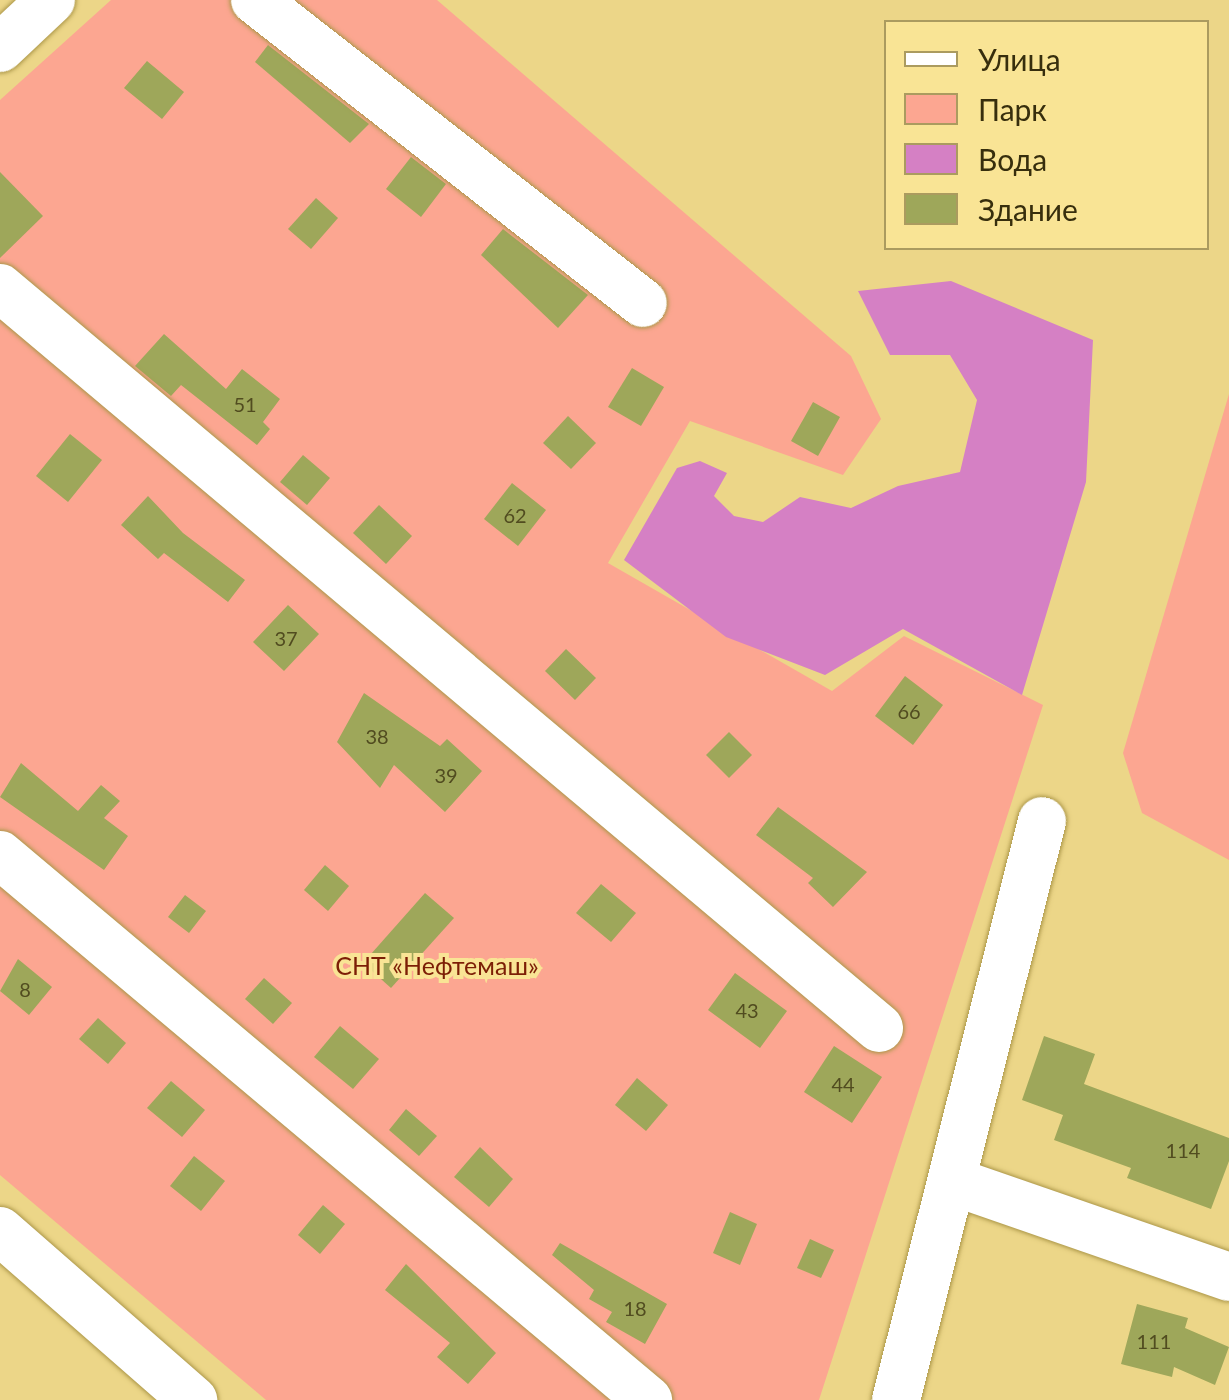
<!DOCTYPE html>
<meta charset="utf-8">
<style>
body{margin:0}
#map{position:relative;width:1229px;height:1400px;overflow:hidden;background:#ecd688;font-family:Lato,sans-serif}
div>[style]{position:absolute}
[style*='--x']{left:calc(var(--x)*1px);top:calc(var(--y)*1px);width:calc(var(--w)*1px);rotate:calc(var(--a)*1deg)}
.green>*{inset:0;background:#fca691}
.water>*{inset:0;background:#d580c4}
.building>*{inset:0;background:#9ea75a}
.roads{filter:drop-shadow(0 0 2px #ac9749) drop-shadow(0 0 2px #ac9749)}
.minor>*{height:48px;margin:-24px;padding:0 24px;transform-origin:24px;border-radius:24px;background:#fff}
span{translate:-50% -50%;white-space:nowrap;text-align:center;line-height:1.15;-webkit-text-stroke:8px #f9e495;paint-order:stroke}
.number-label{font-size:20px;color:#514c20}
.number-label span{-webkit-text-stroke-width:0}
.park-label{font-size:25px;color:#7c1e06}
.legend{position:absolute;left:884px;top:20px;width:325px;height:230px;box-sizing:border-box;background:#f9e495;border:2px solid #ab9b5f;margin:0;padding:12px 18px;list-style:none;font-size:30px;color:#372e0d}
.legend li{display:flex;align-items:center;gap:20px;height:50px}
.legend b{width:50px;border:2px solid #ab9b5f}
</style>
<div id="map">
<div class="green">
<div style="clip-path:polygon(111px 0,437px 0,851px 356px,881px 419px,843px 475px,690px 421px,608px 563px,832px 691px,904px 636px,1043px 705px,819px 1400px,266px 1400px,0 1175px,0 100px)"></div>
<div style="clip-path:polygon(1229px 394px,1229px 860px,1142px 813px,1123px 753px)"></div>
</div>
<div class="water">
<div style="clip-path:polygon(951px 281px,1093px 340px,1086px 482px,1022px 695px,903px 629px,825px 675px,726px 637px,624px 560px,677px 468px,700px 461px,727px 473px,714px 496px,734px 516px,763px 522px,800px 497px,851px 508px,898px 486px,960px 472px,977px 400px,950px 355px,890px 355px,858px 291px)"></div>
</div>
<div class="building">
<div style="clip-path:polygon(268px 45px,369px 124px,350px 143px,255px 62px)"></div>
<div style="clip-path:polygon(147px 61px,184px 92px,162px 119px,124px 88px)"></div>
<div style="clip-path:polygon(411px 157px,446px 184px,421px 217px,386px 189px)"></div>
<div style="clip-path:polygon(0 172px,43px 216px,0 258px)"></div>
<div style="clip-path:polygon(316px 198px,338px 218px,311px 249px,288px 229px)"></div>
<div style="clip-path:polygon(503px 229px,588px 295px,558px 328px,481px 255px)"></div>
<div style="clip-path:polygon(164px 334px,226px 389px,242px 369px,280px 399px,263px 422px,270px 429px,257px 445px,181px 385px,171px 396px,135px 366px)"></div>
<div style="clip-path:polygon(632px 368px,664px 387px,641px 426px,608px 407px)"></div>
<div style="clip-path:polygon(813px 402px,840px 417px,818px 456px,791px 441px)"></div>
<div style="clip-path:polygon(568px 416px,596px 443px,571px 469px,543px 443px)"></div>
<div style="clip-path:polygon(70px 434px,102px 460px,68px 502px,36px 476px)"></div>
<div style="clip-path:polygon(303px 455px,330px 478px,307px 505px,280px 482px)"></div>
<div style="clip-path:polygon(512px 483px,546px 510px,518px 546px,484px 519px)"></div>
<div style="clip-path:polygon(148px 496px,183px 533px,245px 580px,228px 602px,164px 553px,158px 559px,121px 525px)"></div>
<div style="clip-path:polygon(379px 505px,412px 536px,386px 564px,353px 533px)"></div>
<div style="clip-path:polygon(288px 605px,319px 634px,284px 671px,253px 642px)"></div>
<div style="clip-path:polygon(566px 649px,596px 678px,575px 700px,545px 671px)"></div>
<div style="clip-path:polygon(905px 676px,943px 705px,913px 745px,875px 716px)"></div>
<div style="clip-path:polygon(364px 693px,440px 746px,447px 739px,482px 771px,445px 812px,394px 765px,380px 788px,337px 742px)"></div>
<div style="clip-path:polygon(729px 732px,752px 755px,729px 778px,706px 755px)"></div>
<div style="clip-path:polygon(21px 763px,78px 811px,101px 785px,120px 801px,104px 818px,128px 836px,104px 870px,0 797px)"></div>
<div style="clip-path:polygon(778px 807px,867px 872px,833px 907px,808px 883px,813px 878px,756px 835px)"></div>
<div style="clip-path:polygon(325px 865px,349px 886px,328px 911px,304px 890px)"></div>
<div style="clip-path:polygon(601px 884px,636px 913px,611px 942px,576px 913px)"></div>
<div style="clip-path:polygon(425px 893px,454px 918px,391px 988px,363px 963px)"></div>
<div style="clip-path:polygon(185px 895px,206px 911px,189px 933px,168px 917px)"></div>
<div style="clip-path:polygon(18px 959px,52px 987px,29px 1015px,0 991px)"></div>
<div style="clip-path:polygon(735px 973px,787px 1011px,760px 1048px,708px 1010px)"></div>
<div style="clip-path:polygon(264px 978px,292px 1003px,273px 1024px,245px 999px)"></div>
<div style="clip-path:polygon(98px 1018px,126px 1043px,108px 1064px,79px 1039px)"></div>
<div style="clip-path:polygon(340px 1026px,379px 1059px,353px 1089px,314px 1057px)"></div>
<div style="clip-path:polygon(1044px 1036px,1095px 1054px,1084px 1084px,1229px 1138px,1229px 1161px,1211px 1209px,1127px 1178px,1131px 1168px,1054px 1140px,1063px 1115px,1022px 1100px)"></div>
<div style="clip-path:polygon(834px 1046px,882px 1077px,852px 1123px,804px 1092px)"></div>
<div style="clip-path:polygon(637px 1078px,668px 1105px,646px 1131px,615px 1105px)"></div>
<div style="clip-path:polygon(171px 1081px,205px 1110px,182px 1137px,147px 1108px)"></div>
<div style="clip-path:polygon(406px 1109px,437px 1136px,419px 1156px,389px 1130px)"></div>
<div style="clip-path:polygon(480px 1147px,513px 1179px,489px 1207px,454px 1177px)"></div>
<div style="clip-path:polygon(194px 1156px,225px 1181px,201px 1211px,170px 1186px)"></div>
<div style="clip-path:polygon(323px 1205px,345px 1224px,320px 1254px,298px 1235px)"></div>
<div style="clip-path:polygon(730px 1212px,757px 1224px,740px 1265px,713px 1253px)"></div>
<div style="clip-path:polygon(810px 1239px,834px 1250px,821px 1278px,797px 1268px)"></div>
<div style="clip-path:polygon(560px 1243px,667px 1304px,645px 1344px,606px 1322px,612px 1312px,589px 1299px,594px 1290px,552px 1255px)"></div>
<div style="clip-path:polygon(406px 1264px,496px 1353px,468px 1384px,437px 1357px,450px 1343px,385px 1290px)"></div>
<div style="clip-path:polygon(1137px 1304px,1188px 1318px,1185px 1328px,1229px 1347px,1215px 1385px,1174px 1367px,1172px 1377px,1121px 1364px)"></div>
</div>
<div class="roads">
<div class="minor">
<div style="--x:255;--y:0;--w:492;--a:38"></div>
<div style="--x:0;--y:48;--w:70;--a:-43.3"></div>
<div style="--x:0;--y:288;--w:1149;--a:40.09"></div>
<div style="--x:0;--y:855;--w:847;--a:40.07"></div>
<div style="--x:952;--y:1181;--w:293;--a:19.1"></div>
<div style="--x:0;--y:1231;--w:257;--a:41.2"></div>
<div style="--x:896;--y:1400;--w:597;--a:-75.85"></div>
</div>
</div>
<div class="number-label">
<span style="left:245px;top:404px">51</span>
<span style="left:515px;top:515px">62</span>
<span style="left:286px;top:638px">37</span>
<span style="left:909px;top:711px">66</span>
<span style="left:377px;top:736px">38</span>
<span style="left:446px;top:775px">39</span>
<span style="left:25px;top:989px">8</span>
<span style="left:747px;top:1010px">43</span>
<span style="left:843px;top:1084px">44</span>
<span style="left:1183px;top:1150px">114</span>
<span style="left:635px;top:1308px">18</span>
<span style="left:1154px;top:1341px">111</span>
</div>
<div class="park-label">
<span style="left:437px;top:965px">СНТ «Нефтемаш»</span>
</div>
<ul class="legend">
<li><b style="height:12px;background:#fff"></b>Улица</li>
<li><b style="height:28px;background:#fca691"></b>Парк</li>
<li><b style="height:28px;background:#d580c4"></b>Вода</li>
<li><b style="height:28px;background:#9ea75a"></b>Здание</li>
</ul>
</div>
